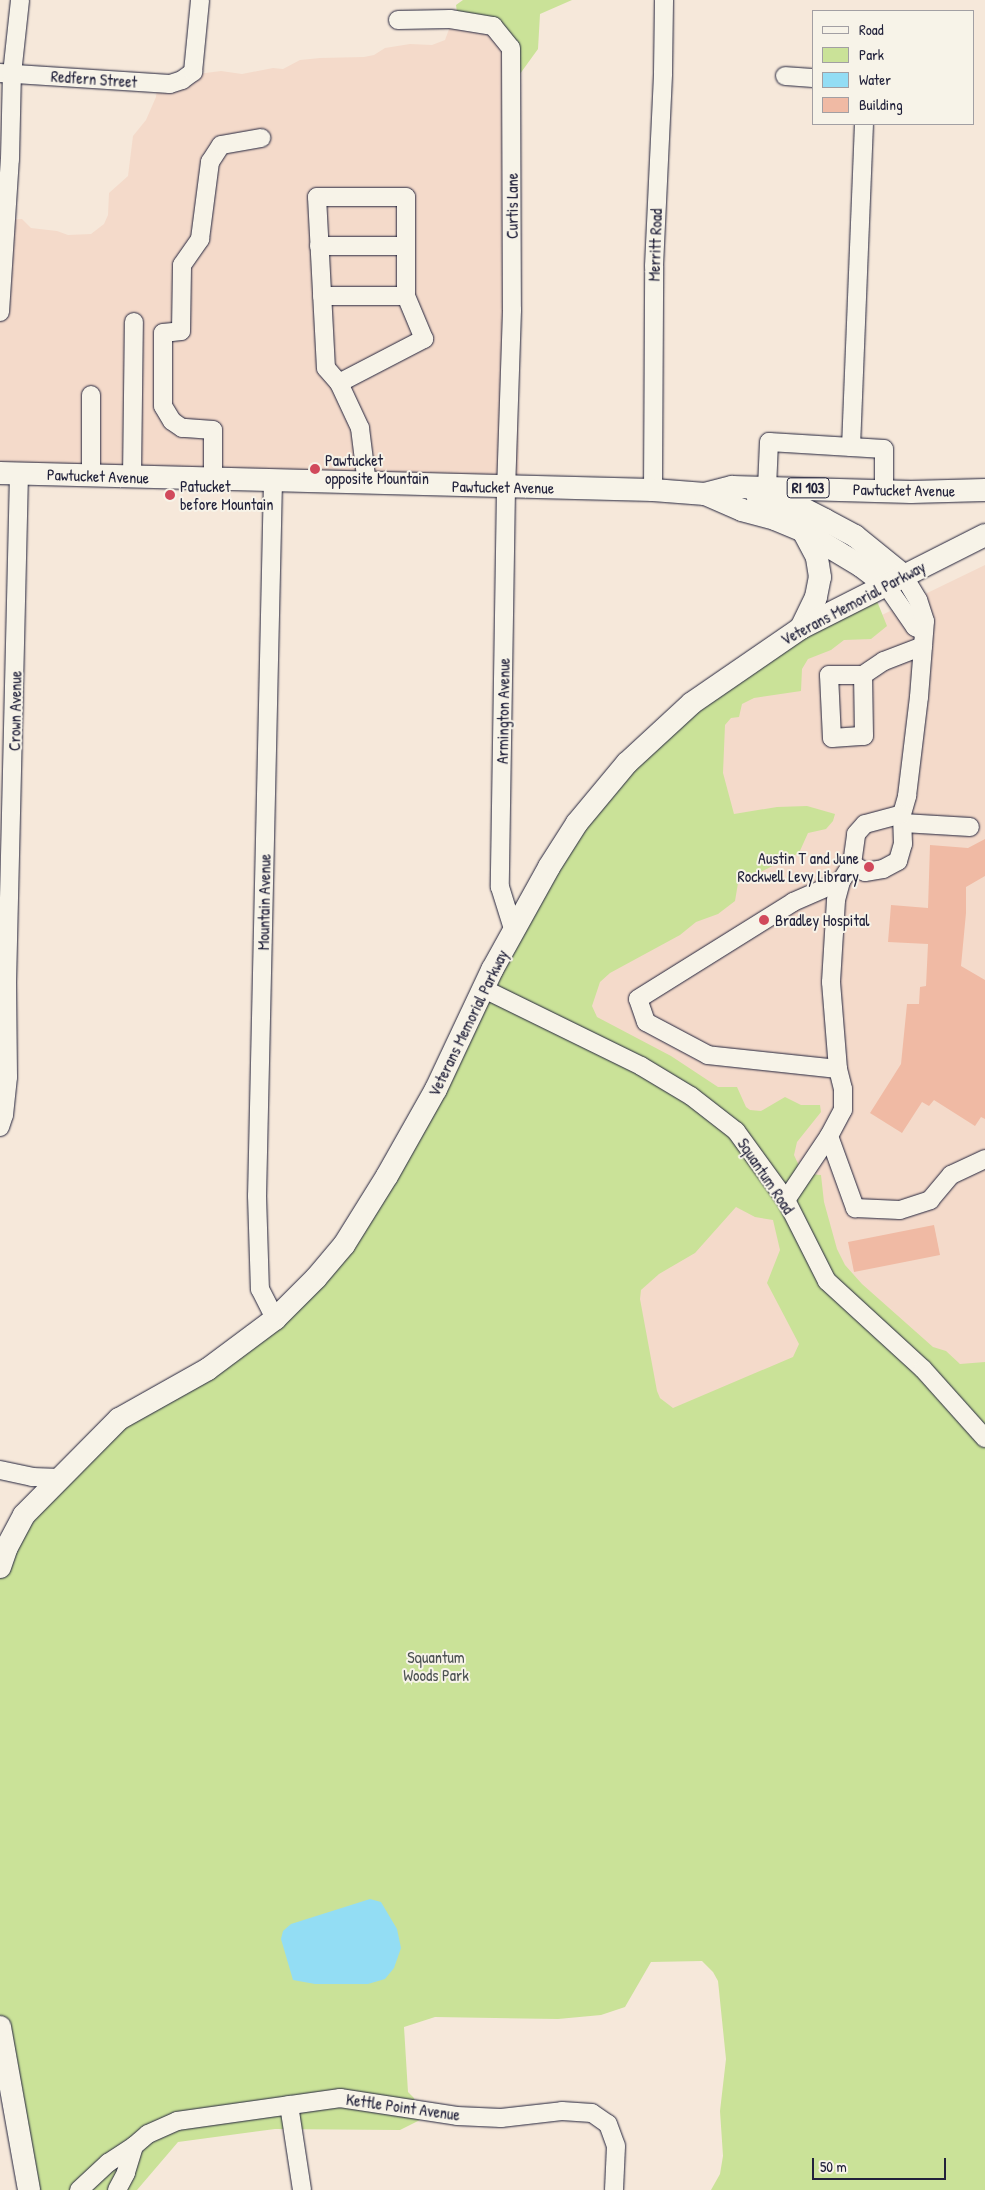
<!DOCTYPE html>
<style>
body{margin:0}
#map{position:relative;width:985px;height:2190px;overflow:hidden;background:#f6e8da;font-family:"Patrick Hand",sans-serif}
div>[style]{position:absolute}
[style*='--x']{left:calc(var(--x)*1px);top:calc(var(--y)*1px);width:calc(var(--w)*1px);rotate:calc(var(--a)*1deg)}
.built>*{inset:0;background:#f4daca}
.green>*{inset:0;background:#cae298}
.water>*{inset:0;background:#93ddf4}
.building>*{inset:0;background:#f0baa4}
.roads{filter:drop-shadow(0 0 1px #22223b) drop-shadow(0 0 1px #22223b)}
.minor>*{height:18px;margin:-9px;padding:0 9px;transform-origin:9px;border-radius:9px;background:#f7f3e8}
.major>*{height:22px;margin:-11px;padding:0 11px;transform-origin:11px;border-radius:11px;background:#f7f3e8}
.dots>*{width:14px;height:14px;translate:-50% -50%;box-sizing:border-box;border:2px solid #f7f3e8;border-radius:50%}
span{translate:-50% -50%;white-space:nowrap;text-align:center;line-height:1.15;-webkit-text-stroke:4px #f7f3e8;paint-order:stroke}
.shield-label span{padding:1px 4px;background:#f7f3e8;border:1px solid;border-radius:4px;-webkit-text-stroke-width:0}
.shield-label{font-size:15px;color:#22223b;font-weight:700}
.street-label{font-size:16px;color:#22223b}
.poi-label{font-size:16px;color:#22223b}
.left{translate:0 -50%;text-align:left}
.right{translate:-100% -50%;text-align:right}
.park-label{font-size:16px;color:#4c5252}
.legend{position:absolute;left:812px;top:10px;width:162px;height:115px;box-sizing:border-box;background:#f7f3e8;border:1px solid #a29fa3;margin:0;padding:6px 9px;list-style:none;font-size:15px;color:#22223b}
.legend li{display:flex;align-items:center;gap:10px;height:25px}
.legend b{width:25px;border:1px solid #a29fa3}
.scale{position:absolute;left:812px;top:2158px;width:134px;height:22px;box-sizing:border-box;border:2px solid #22223b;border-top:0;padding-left:6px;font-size:15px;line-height:18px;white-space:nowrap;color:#22223b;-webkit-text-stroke:4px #f7f3e8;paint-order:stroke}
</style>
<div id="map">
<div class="built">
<div style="clip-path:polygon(451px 24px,506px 34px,520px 489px,0 475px,0 220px,22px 219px,31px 228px,57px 231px,68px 235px,91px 234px,104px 224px,108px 215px,109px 193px,128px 176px,133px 136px,146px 120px,156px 97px,157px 87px,190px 75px,221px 71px,242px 74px,273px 68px,283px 69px,300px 60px,320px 58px,364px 57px,374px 55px,385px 48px,410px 44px,432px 45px,445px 40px)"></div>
<div style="clip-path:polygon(985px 565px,985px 1462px,726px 1452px,616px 1362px,572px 1204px,599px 824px,787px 661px)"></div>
</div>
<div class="green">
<div style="clip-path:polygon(463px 0,572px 0,540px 14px,538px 49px,517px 78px,510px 39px,458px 20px,456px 5px)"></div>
<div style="clip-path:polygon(evenodd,875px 596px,887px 626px,871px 639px,844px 640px,831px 650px,808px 659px,802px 669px,801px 691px,754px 698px,742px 704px,739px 717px,731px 718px,725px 725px,723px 773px,734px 814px,777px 807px,807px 806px,835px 814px,833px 821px,826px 829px,808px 833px,799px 853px,738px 883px,735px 901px,718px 914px,696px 922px,680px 935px,610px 973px,600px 982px,592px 1006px,597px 1017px,671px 1056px,718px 1087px,737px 1087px,746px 1107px,750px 1110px,761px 1111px,785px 1097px,801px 1105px,820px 1105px,821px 1112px,797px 1142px,794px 1155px,800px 1168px,809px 1174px,821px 1175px,824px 1202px,837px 1249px,845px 1265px,862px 1284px,933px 1347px,946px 1351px,960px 1364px,985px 1362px,985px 2190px,711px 2190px,720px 2174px,723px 2156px,720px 2111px,726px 2059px,718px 1981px,713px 1972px,702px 1961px,651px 1962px,625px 2007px,601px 2015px,558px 2019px,435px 2017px,404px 2027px,408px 2092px,414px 2098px,420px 2120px,400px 2130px,275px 2129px,178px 2142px,137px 2190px,27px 2190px,0 2037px,0 1564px,9px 1543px,151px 1400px,321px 1273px,536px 887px,687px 707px,875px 596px,736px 1207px,755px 1217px,773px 1220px,780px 1250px,767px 1283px,799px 1344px,793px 1357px,673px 1408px,660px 1398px,657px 1391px,640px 1299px,641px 1290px,659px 1274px,695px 1253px,736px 1207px)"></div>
</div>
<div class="water">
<div style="clip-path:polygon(370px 1899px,381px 1902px,397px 1929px,401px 1948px,394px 1968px,385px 1979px,368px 1984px,315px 1984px,293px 1980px,281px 1939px,283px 1931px,291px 1924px)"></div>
</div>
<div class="building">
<div style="clip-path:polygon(985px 839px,985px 876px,966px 887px,966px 913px,961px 966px,985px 980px,985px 1119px,981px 1117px,975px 1126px,934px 1100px,929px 1106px,922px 1102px,902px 1133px,870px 1113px,901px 1064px,907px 1004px,919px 1004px,920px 987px,926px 986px,928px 944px,888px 942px,891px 905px,928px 908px,930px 845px,968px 848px)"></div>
<div style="clip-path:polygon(934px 1225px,940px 1255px,854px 1272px,848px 1242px)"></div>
</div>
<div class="roads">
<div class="minor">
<div style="--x:398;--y:20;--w:52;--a:-1.1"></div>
<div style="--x:450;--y:19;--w:44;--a:9.2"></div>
<div style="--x:493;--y:26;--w:28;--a:51"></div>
<div style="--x:511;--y:48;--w:262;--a:89.8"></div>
<div style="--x:512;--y:310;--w:178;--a:91.9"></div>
<div style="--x:506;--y:488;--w:399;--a:90.9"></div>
<div style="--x:500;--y:887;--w:47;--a:72.7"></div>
<div style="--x:0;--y:73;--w:170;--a:3.7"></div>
<div style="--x:170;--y:84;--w:13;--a:-18"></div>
<div style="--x:182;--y:80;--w:14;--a:-36"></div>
<div style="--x:193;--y:72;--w:72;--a:-84.4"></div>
<div style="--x:785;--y:76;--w:29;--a:4"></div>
<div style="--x:319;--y:246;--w:87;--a:0"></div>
<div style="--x:322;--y:296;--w:84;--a:0"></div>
<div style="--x:0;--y:312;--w:153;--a:-86.3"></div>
<div style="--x:10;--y:159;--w:85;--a:-88.7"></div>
<div style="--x:12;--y:74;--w:74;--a:-83.8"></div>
<div style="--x:339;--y:383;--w:96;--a:-27.4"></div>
<div style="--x:424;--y:339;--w:47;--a:-112.7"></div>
<div style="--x:406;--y:296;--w:99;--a:-90"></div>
<div style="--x:406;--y:197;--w:89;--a:180"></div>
<div style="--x:317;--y:197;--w:171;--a:87"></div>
<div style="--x:326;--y:368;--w:20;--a:49"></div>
<div style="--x:339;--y:383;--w:50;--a:65"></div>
<div style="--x:360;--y:428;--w:56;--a:82.9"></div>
<div style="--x:91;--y:395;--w:80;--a:90"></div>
<div style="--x:851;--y:447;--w:323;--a:-87.7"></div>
<div style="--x:132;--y:477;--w:155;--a:-89.3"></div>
<div style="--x:213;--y:479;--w:49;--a:-90"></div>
<div style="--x:213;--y:430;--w:31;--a:-176"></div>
<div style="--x:182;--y:428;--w:12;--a:-145"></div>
<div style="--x:172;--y:421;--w:17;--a:-121"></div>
<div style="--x:163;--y:406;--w:73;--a:-90"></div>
<div style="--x:163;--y:333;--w:18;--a:-6"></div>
<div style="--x:181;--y:331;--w:66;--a:-89.1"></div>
<div style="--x:182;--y:265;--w:32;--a:-55"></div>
<div style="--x:200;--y:239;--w:78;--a:-82.6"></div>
<div style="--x:210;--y:162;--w:20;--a:-57"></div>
<div style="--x:221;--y:145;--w:41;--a:-9.9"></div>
<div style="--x:273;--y:481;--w:715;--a:91.28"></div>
<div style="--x:257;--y:1196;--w:93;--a:88.2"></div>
<div style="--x:260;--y:1289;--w:34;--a:63"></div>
<div style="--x:767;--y:488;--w:46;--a:-87.5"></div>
<div style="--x:769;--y:442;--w:115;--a:3.5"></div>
<div style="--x:884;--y:449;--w:42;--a:90"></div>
<div style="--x:653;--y:490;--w:224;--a:-89.7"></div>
<div style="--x:654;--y:266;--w:193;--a:-87.3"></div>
<div style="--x:663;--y:73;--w:73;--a:-89.2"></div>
<div style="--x:886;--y:585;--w:51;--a:55.4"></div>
<div style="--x:915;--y:627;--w:10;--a:24"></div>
<div style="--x:863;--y:675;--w:34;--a:180"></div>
<div style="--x:829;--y:675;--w:63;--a:87.3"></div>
<div style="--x:832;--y:738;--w:32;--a:-4"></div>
<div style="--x:864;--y:736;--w:61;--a:-90.9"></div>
<div style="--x:863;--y:675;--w:25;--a:-34"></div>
<div style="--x:884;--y:661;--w:42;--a:-21"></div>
<div style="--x:903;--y:823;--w:67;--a:3.4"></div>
<div style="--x:852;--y:864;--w:15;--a:32"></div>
<div style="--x:865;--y:872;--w:18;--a:-9"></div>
<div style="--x:883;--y:869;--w:17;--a:-28"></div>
<div style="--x:898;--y:861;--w:18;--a:-74"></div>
<div style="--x:903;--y:844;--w:30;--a:-92"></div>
<div style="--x:902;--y:814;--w:19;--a:-74"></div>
<div style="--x:907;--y:796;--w:100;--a:-83.1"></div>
<div style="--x:919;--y:697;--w:76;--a:-85.5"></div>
<div style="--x:925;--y:621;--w:22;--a:-108"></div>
<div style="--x:918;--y:600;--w:29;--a:-121"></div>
<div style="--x:484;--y:989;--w:175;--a:26.1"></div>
<div style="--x:641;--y:1066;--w:58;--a:31"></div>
<div style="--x:691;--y:1096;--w:57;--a:37.9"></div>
<div style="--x:736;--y:1131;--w:85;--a:54.1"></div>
<div style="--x:786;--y:1200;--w:91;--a:63.2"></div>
<div style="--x:827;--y:1281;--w:130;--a:42.5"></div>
<div style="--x:923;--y:1369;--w:93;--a:48.1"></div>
<div style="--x:838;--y:1069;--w:131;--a:-173.9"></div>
<div style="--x:708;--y:1055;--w:70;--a:-152"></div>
<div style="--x:646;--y:1022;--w:24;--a:-109"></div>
<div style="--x:638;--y:999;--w:183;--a:-32"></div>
<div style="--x:793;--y:902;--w:52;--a:-23.6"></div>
<div style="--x:0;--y:1127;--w:13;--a:-72"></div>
<div style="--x:4;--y:1115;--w:38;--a:-84"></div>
<div style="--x:8;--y:1077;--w:94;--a:-90.6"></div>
<div style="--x:7;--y:983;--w:510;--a:-88.65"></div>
<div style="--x:829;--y:1136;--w:77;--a:70.1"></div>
<div style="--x:855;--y:1208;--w:45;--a:2.5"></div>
<div style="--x:900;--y:1210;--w:32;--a:-18"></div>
<div style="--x:930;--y:1200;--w:33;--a:-50"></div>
<div style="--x:951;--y:1175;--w:38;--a:-25"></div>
<div style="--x:786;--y:1200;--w:77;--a:-56.1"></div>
<div style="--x:829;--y:1136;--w:30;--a:-62"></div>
<div style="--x:843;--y:1110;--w:21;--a:-90"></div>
<div style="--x:843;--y:1089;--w:21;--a:-104"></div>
<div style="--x:838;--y:1069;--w:87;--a:-94.6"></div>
<div style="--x:831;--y:982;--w:82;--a:-86.5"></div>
<div style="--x:836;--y:900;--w:20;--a:-75"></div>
<div style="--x:841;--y:881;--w:20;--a:-57"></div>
<div style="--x:852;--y:864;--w:30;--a:-82"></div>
<div style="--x:856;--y:834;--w:13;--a:-48"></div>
<div style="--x:865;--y:824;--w:38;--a:-15"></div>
<div style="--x:0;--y:1470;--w:33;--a:12"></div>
<div style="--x:32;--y:1477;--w:28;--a:2"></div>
<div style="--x:289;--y:2105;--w:86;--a:81.3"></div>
<div style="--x:134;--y:2146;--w:18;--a:-41"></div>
<div style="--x:148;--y:2134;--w:32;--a:-24"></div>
<div style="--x:177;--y:2121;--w:165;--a:-8"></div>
<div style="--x:340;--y:2098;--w:118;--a:8.7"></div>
<div style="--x:457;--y:2116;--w:44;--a:2.6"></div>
<div style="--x:501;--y:2118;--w:61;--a:-6.5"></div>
<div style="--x:562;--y:2111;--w:30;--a:4"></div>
<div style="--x:592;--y:2113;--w:19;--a:35"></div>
<div style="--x:608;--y:2124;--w:23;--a:70"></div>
<div style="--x:616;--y:2146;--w:44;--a:92.6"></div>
<div style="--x:79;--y:2190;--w:40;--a:-43"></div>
<div style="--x:108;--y:2163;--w:31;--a:-33"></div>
<div style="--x:134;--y:2146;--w:28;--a:107"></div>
<div style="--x:126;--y:2173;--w:19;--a:118"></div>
</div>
<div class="major">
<div style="--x:0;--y:473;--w:653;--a:1.49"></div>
<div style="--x:653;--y:490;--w:52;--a:4.4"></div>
<div style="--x:705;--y:494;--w:28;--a:-15"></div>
<div style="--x:732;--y:487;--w:179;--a:1.6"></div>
<div style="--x:911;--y:492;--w:74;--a:-1.5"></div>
<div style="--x:705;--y:494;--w:40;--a:23.4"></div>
<div style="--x:742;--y:510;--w:34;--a:15"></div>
<div style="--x:775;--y:519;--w:30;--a:23"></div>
<div style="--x:803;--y:531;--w:68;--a:31.1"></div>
<div style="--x:861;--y:566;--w:31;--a:37"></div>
<div style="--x:757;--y:495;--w:45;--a:15.6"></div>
<div style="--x:800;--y:507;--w:28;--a:27"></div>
<div style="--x:825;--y:520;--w:34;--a:28"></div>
<div style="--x:855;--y:536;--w:62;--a:39.1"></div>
<div style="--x:801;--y:628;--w:34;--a:-64"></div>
<div style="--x:816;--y:597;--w:20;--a:-79"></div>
<div style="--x:820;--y:577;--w:20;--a:-99"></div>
<div style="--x:817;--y:557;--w:30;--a:-118"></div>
<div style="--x:0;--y:1567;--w:21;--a:-71"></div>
<div style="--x:7;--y:1547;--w:36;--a:-62"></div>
<div style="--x:24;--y:1515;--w:135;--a:-45.3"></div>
<div style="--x:119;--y:1419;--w:102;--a:-29.3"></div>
<div style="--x:208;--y:1369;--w:84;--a:-36.7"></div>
<div style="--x:275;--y:1319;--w:58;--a:-45"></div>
<div style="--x:316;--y:1278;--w:43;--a:-49.7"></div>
<div style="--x:344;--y:1245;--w:81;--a:-58.1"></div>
<div style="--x:387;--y:1176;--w:100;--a:-60.6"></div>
<div style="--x:436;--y:1089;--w:132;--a:-64.8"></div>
<div style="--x:492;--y:970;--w:118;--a:-61"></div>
<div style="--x:549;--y:867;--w:52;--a:-57.5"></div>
<div style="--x:577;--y:823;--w:78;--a:-50.2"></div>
<div style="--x:627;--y:763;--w:88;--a:-42.7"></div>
<div style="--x:692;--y:703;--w:132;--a:-34.5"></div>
<div style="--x:801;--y:628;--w:206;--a:-26.8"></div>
<div style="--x:0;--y:2027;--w:166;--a:79.9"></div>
</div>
</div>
<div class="dots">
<div style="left:315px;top:469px;background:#d1495b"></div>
<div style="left:170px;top:495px;background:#d1495b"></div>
<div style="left:869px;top:867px;background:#d1495b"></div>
<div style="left:764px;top:920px;background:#d1495b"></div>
</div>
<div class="shield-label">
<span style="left:808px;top:488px">RI 103</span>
</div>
<div class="street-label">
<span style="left:94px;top:79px;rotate:4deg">Redfern Street</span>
<span style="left:512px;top:206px;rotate:-90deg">Curtis Lane</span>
<span style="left:655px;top:245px;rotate:-88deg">Merritt Road</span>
<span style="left:98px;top:476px;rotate:2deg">Pawtucket Avenue</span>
<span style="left:503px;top:487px;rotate:1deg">Pawtucket Avenue</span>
<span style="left:904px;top:490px;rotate:1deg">Pawtucket Avenue</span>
<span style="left:853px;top:603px;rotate:-28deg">Veterans Memorial Parkway</span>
<span style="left:15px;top:711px;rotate:-89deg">Crown Avenue</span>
<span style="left:503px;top:711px;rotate:-89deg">Armington Avenue</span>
<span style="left:264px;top:902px;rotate:-89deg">Mountain Avenue</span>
<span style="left:468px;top:1023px;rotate:-64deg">Veterans Memorial Parkway</span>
<span style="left:766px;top:1176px;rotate:56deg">Squantum Road</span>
<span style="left:403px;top:2107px;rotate:8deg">Kettle Point Avenue</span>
</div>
<div class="poi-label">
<span class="left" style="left:325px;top:469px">Pawtucket<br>opposite Mountain</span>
<span class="left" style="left:180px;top:495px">Patucket<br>before Mountain</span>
<span class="right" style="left:859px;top:867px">Austin T and June<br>Rockwell Levy Library</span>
<span class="left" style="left:775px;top:920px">Bradley Hospital</span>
</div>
<div class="park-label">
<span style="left:436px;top:1666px">Squantum<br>Woods Park</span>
</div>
<ul class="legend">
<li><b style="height:6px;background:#f7f3e8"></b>Road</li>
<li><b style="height:14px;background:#cae298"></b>Park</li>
<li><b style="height:14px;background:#93ddf4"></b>Water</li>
<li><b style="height:14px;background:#f0baa4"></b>Building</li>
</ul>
<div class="scale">50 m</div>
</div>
